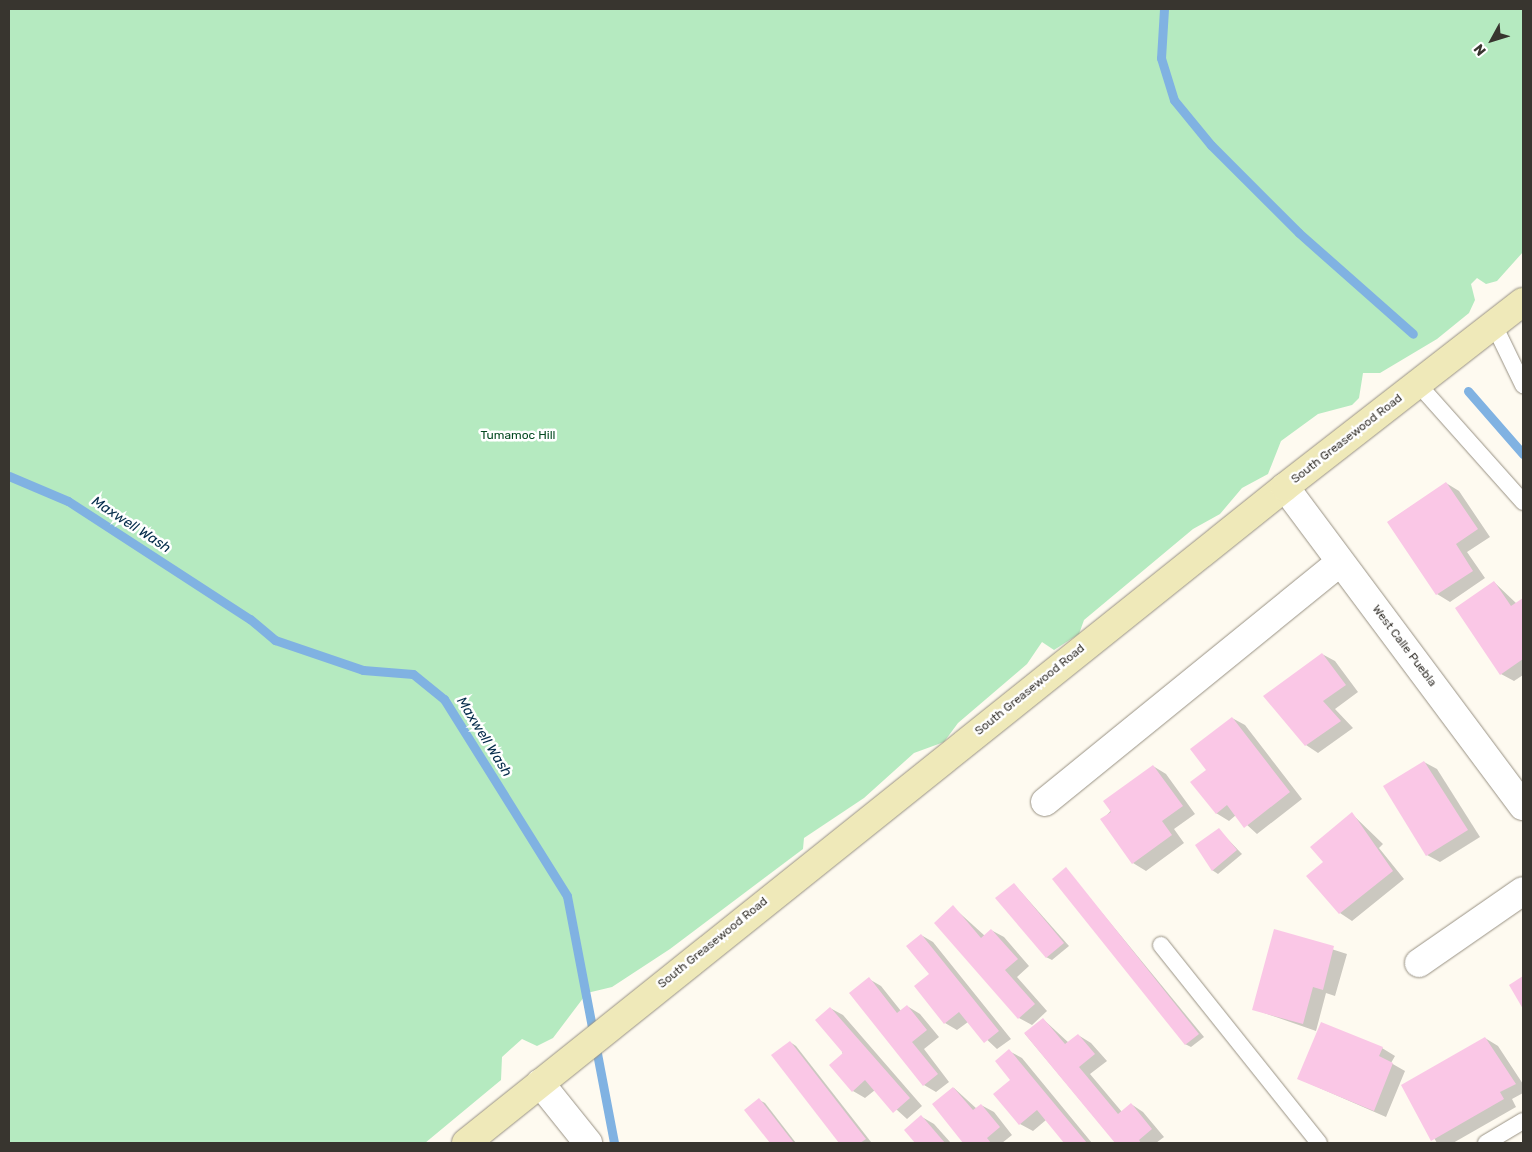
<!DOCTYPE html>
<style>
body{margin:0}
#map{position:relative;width:1532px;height:1152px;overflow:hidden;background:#fefaf0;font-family:Rubik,sans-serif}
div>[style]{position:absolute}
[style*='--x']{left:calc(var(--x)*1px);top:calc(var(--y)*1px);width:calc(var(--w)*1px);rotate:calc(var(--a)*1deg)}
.green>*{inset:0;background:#b5eac0}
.shadow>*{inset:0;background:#0003}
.stream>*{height:9px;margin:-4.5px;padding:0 4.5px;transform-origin:4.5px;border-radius:4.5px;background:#80b2e2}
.building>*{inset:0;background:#fac7e6}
.roads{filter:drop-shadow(0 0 1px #989183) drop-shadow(0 0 1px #989183)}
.service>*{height:16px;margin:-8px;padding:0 8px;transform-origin:8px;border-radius:8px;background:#fff}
.minor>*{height:28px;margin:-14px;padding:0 14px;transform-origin:14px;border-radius:14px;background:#fff}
.tertiary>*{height:28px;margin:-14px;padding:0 14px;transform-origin:14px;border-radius:14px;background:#fff}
.secondary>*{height:28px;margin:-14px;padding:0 14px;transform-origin:14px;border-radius:14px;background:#efe9b9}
span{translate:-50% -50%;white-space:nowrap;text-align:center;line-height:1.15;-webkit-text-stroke:5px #fff;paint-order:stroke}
.park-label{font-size:12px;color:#054a21}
.street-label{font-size:12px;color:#38352f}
.water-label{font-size:14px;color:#042b4a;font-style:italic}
.frame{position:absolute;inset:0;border:10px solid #38352f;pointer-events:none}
.north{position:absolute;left:1467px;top:15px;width:50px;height:50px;-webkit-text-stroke:4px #fff;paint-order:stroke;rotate:231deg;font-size:14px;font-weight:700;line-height:20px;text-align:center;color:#38352f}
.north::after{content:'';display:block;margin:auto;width:18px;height:22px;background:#38352f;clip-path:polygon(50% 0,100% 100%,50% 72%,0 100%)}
</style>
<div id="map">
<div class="green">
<div style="clip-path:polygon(9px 9px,1523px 9px,1523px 252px,1497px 281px,1486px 284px,1477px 278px,1471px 284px,1475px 300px,1469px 313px,1437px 339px,1380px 373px,1363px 373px,1359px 398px,1352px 405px,1318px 414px,1281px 441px,1268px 474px,1242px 488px,1220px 514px,1193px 529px,1084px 620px,1079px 634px,1054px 650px,1042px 642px,1027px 664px,958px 723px,944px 742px,914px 753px,864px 798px,804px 838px,803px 849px,670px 949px,612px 987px,587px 993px,553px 1038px,537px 1046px,522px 1039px,502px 1057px,501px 1080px,425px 1143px,9px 1143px)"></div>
</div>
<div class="shadow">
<div style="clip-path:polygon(1446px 483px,1459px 491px,1490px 537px,1467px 552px,1485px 578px,1450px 602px,1437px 594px,1388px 522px)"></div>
<div style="clip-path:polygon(1494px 582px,1517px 604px,1523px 599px,1523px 675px,1514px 681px,1501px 674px)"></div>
<div style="clip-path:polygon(1322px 654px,1335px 661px,1358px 692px,1335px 709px,1353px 728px,1318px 753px,1306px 745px)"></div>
<div style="clip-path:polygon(1232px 718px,1245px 725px,1302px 799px,1257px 834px,1236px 815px,1229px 821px,1216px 813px,1208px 770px)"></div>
<div style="clip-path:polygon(1424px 762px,1437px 769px,1480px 837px,1440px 862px,1427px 855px)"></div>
<div style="clip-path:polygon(1153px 766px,1166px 774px,1195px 814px,1174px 829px,1184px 843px,1146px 871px,1133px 863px,1102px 820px)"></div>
<div style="clip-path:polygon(1352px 814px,1383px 844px,1379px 848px,1404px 879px,1352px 921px,1340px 913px,1325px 862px)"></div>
<div style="clip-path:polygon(1219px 830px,1242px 854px,1218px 874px,1212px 870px)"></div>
<div style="clip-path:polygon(1066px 869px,1204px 1037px,1191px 1047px,1185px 1044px)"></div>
<div style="clip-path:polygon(1014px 884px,1069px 946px,1052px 960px,1046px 957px)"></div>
<div style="clip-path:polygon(953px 907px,985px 936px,991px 930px,1004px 937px,1029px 966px,1017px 977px,1047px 1011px,1032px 1025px,1019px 1018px)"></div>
<div style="clip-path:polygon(1275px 931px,1347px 954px,1335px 996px,1326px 993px,1316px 1031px,1253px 1009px)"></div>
<div style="clip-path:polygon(921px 935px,933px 942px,1011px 1039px,997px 1049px,968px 1022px,957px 1030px,945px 1023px)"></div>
<div style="clip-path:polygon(869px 979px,881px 986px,901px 1011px,907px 1006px,920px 1014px,939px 1037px,924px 1049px,949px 1082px,936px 1092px,924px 1085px)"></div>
<div style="clip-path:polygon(830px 1008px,843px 1015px,922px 1106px,907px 1119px,875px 1090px,865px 1098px,853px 1091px)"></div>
<div style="clip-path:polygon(1043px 1019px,1069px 1043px,1078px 1035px,1091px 1043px,1107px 1061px,1090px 1074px,1122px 1112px,1131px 1104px,1143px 1112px,1164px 1137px,1156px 1143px,1116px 1143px,1025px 1034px)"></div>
<div style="clip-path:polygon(1485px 1038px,1498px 1046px,1523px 1084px,1523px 1093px,1512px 1099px,1516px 1107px,1453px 1143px,1437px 1143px,1403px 1085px)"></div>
<div style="clip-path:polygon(790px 1042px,796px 1046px,871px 1142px,840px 1143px,773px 1055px)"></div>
<div style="clip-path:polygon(1382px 1048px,1395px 1056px,1391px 1063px,1405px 1071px,1386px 1117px,1299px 1079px)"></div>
<div style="clip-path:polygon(1009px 1051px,1022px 1058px,1092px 1143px,1066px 1143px,1046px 1120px,1033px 1131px,1020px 1124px)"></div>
<div style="clip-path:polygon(954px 1088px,977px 1109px,981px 1105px,994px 1112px,1012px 1135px,1002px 1143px,965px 1143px,933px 1104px)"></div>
<div style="clip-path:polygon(759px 1100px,765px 1103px,796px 1143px,771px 1143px,745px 1110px)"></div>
<div style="clip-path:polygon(922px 1117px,934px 1124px,951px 1143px,917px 1143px,906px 1130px)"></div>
</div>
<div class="stream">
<div style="--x:1164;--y:9;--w:49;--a:93.5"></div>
<div style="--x:1161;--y:58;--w:44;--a:72.8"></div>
<div style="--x:1174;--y:100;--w:58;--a:50.6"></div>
<div style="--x:1211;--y:145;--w:124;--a:45"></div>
<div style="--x:1299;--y:233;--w:152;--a:41.5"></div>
<div style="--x:1468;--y:391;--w:84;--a:48.9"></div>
<div style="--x:9;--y:476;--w:64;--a:23"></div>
<div style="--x:68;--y:501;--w:217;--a:33"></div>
<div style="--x:250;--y:619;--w:33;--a:40"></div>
<div style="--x:275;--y:640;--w:93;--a:18.8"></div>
<div style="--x:363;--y:670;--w:50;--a:4.6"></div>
<div style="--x:413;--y:674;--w:40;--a:39"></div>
<div style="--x:444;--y:699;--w:232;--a:58"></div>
<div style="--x:567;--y:896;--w:251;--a:79.2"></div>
</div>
<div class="building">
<div style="clip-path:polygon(1446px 482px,1478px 529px,1456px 544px,1473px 571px,1436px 595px,1387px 522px)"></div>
<div style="clip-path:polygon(1494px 581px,1511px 606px,1523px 598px,1523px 659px,1500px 675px,1455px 608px)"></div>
<div style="clip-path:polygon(1322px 653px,1346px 685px,1323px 701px,1341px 721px,1305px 746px,1263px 696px)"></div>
<div style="clip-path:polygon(1232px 717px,1290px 792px,1244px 828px,1227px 805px,1216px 814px,1190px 782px,1206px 770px,1190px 749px)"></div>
<div style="clip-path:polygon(1424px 761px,1468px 830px,1426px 856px,1383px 786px)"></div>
<div style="clip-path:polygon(1153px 765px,1183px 806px,1162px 821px,1172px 835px,1132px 864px,1100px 819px,1111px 812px,1103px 801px)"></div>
<div style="clip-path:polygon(1352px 812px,1393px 871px,1339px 914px,1306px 876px,1323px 862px,1310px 847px)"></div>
<div style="clip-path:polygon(1219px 828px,1237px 850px,1212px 871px,1195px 845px)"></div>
<div style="clip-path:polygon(1066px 867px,1199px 1034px,1185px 1045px,1052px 879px)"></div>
<div style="clip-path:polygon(1014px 883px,1064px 943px,1046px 958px,995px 898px)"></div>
<div style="clip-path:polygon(953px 905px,981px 938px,991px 929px,1018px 959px,1005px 970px,1035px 1004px,1018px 1019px,934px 923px)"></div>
<div style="clip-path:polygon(1274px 929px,1334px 946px,1323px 990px,1313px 987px,1303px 1024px,1252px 1010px)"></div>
<div style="clip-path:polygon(921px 934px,999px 1031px,984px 1043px,959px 1012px,944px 1024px,914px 986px,929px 974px,906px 946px)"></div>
<div style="clip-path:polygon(1523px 976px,1523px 1009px,1509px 985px)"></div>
<div style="clip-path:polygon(869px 977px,897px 1013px,907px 1005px,927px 1030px,912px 1042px,938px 1074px,923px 1086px,849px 993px)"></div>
<div style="clip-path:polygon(830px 1007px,910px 1098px,893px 1113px,865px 1080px,852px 1092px,829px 1065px,843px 1053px,815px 1020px)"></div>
<div style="clip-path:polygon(1043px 1018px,1065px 1044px,1078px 1034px,1095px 1054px,1079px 1067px,1118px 1114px,1131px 1103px,1152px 1129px,1139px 1140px,1141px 1143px,1115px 1143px,1024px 1033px)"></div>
<div style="clip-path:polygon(1321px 1022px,1383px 1047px,1379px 1056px,1393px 1063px,1374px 1111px,1297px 1079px)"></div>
<div style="clip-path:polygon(1485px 1037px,1516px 1084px,1500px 1092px,1504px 1099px,1431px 1141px,1401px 1085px)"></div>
<div style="clip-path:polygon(790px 1041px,866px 1139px,860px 1143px,839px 1143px,771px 1055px)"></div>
<div style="clip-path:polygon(1009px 1049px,1087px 1143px,1064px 1143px,1037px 1110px,1019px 1125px,993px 1094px,1010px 1080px,995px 1061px)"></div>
<div style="clip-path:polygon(953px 1087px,973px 1110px,981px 1104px,1000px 1127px,987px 1138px,991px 1143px,963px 1143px,932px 1104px)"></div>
<div style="clip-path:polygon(759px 1098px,794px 1143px,770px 1143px,744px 1110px)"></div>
<div style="clip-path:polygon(921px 1115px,945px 1143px,915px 1143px,904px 1130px)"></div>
</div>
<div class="roads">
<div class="service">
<div style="--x:1494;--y:325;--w:67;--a:64.2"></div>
<div style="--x:1418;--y:384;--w:158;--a:48.3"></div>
<div style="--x:1161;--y:945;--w:253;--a:51.4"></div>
<div style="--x:1486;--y:1143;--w:43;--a:-30.7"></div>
</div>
<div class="minor">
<div style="--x:1285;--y:487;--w:398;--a:53.3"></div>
<div style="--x:1045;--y:802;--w:380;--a:-39.1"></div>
<div style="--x:1419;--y:963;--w:126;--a:-34.7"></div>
</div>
<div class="tertiary">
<div style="--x:540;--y:1083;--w:77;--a:51.3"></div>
</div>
<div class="secondary">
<div style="--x:466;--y:1143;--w:1049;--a:-38.69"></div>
<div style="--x:1285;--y:487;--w:301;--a:-37.9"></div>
</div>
</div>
<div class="park-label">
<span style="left:518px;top:436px">Tumamoc Hill</span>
</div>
<div class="street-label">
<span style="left:1347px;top:439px;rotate:-38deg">South Greasewood Road</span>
<span style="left:1404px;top:646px;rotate:53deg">West Calle Puebla</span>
<span style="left:1030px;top:690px;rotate:-39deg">South Greasewood Road</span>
<span style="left:713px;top:943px;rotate:-39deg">South Greasewood Road</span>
</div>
<div class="water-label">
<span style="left:131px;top:525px;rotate:33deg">Maxwell Wash</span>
<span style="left:484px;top:737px;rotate:58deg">Maxwell Wash</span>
</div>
<div class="frame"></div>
<div class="north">N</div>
</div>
